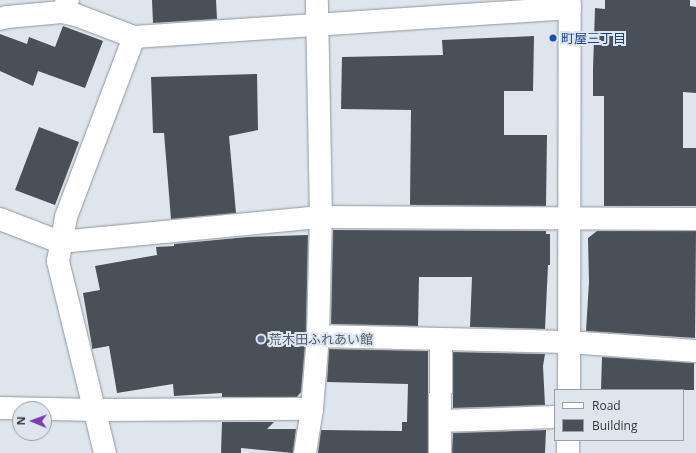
<!DOCTYPE html>
<meta charset="utf-8">
<style>
body{margin:0}
#map{position:relative;width:696px;height:453px;overflow:hidden;background:#dee5ed;font-family:"Open Sans","Noto Sans JP",sans-serif}
div>[style]{position:absolute}
[style*='--x']{left:calc(var(--x)*1px);top:calc(var(--y)*1px);width:calc(var(--w)*1px);rotate:calc(var(--a)*1deg)}
.building>*{inset:0;background:#4a5057}
.roads{filter:drop-shadow(0 0 1px #8f969d) drop-shadow(0 0 1px #8f969d)}
.street>*{height:22px;margin:-11px;padding:0 11px;transform-origin:11px;border-radius:11px;background:#fff}
.secondary>*{height:22px;margin:-11px;padding:0 11px;transform-origin:11px;border-radius:11px;background:#fff}
.dots>*{width:11px;height:11px;translate:-50% -50%;box-sizing:border-box;border:2px solid #dee5ed;border-radius:50%}
span{translate:-50% -50%;white-space:nowrap;text-align:center;line-height:1.15;-webkit-text-stroke:4px #dee5ed;paint-order:stroke}
.transit-label{font-size:13px;color:#164399}
.left{translate:0 -50%;text-align:left}
.service-label{font-size:13px;color:#4e5e75}
.legend{position:absolute;left:554px;top:389px;width:130px;height:52px;box-sizing:border-box;background:#dee5ed;border:1px solid #9a9fa5;margin:0;padding:5px 7px;list-style:none;font-size:12px;color:#34363a}
.legend li{display:flex;align-items:center;gap:8px;height:20px}
.legend b{width:20px;border:1px solid #9a9fa5}
.north{position:absolute;left:12px;top:401px;width:40px;height:40px;box-sizing:border-box;background:#dee5ed;border:1px solid #9a9fa5;border-radius:50%;rotate:271deg;font-size:11px;font-weight:700;line-height:16px;text-align:center;color:#34363a}
.north::after{content:'';display:block;margin:auto;width:14px;height:18px;background:#7d3cb0;clip-path:polygon(50% 0,100% 100%,50% 72%,0 100%)}
</style>
<div id="map">
<div class="building">
<div style="clip-path:polygon(152px 0,216px 0,217px 19px,153px 23px)"></div>
<div style="clip-path:polygon(605px 0,690px 0,690px 6px,696px 7px,696px 93px,683px 92px,683px 148px,696px 148px,696px 206px,604px 206px,604px 96px,593px 96px,593px 69px,595px 8px,605px 9px)"></div>
<div style="clip-path:polygon(63px 26px,103px 41px,85px 88px,38px 71px,33px 86px,0 71px,0 34px,27px 44px,29px 37px,55px 47px)"></div>
<div style="clip-path:polygon(534px 36px,533px 91px,504px 91px,504px 135px,547px 135px,546px 206px,410px 205px,411px 110px,341px 109px,342px 57px,443px 55px,442px 40px)"></div>
<div style="clip-path:polygon(257px 74px,258px 130px,229px 136px,236px 213px,171px 219px,164px 133px,153px 133px,151px 77px)"></div>
<div style="clip-path:polygon(39px 127px,79px 142px,55px 205px,15px 190px)"></div>
<div style="clip-path:polygon(333px 230px,546px 231px,546px 234px,550px 234px,550px 265px,548px 265px,545px 329px,470px 327px,472px 277px,419px 277px,418px 326px,331px 324px)"></div>
<div style="clip-path:polygon(597px 231px,696px 231px,695px 338px,586px 331px,589px 282px,588px 238px)"></div>
<div style="clip-path:polygon(308px 235px,306px 335px,301px 392px,297px 397px,222px 397px,222px 393px,174px 396px,173px 384px,117px 393px,109px 346px,92px 349px,92px 346px,83px 293px,100px 290px,95px 266px,157px 255px,156px 247px,174px 246px,174px 244px,247px 237px)"></div>
<div style="clip-path:polygon(329px 349px,428px 351px,428px 453px,318px 453px,321px 430px,402px 431px,402px 422px,407px 422px,408px 384px,327px 382px)"></div>
<div style="clip-path:polygon(453px 352px,545px 354px,543px 366px,545px 405px,453px 408px)"></div>
<div style="clip-path:polygon(602px 357px,694px 363px,694px 390px,601px 390px)"></div>
<div style="clip-path:polygon(222px 422px,274px 422px,267px 429px,296px 429px,293px 453px,241px 448px,241px 453px,221px 453px)"></div>
<div style="clip-path:polygon(546px 430px,545px 453px,452px 453px,453px 433px)"></div>
</div>
<div class="roads">
<div class="street">
<div style="--x:68;--y:0;--w:13;--a:117"></div>
<div style="--x:62;--y:12;--w:14;--a:12"></div>
<div style="--x:76;--y:15;--w:62;--a:20.8"></div>
<div style="--x:134;--y:37;--w:437;--a:-3.8"></div>
<div style="--x:0;--y:19;--w:7;--a:-16"></div>
<div style="--x:7;--y:17;--w:55;--a:-5.2"></div>
<div style="--x:0;--y:219;--w:64;--a:21"></div>
<div style="--x:60;--y:242;--w:262;--a:-5.5"></div>
<div style="--x:321;--y:217;--w:375;--a:0.3"></div>
<div style="--x:318;--y:336;--w:250;--a:1.4"></div>
<div style="--x:568;--y:342;--w:128;--a:4"></div>
<div style="--x:0;--y:408;--w:96;--a:1.2"></div>
<div style="--x:96;--y:410;--w:216;--a:-0.3"></div>
<div style="--x:440;--y:421;--w:115;--a:-2"></div>
<div style="--x:105;--y:453;--w:198;--a:-103.8"></div>
<div style="--x:58;--y:261;--w:45;--a:-79.7"></div>
<div style="--x:66;--y:217;--w:192;--a:-69.3"></div>
<div style="--x:305;--y:453;--w:45;--a:-81"></div>
<div style="--x:312;--y:409;--w:73;--a:-85.3"></div>
<div style="--x:318;--y:336;--w:119;--a:-88.6"></div>
<div style="--x:321;--y:217;--w:217;--a:-91.1"></div>
<div style="--x:440;--y:453;--w:114;--a:-89.5"></div>
</div>
<div class="secondary">
<div style="--x:569;--y:390;--w:390;--a:-89.9"></div>
<div style="--x:568;--y:453;--w:13;--a:-90"></div>
</div>
</div>
<div class="dots">
<div style="left:553px;top:38px;background:#1a4fb4"></div>
<div style="left:261px;top:339px;background:#5c6f8a"></div>
</div>
<div class="transit-label">
<span class="left" style="left:561px;top:38px">町屋三丁目</span>
</div>
<div class="service-label">
<span class="left" style="left:269px;top:339px">荒木田ふれあい館</span>
</div>
<ul class="legend">
<li><b style="height:5px;background:#fff"></b>Road</li>
<li><b style="height:11px;background:#4a5057"></b>Building</li>
</ul>
<div class="north">N</div>
</div>
